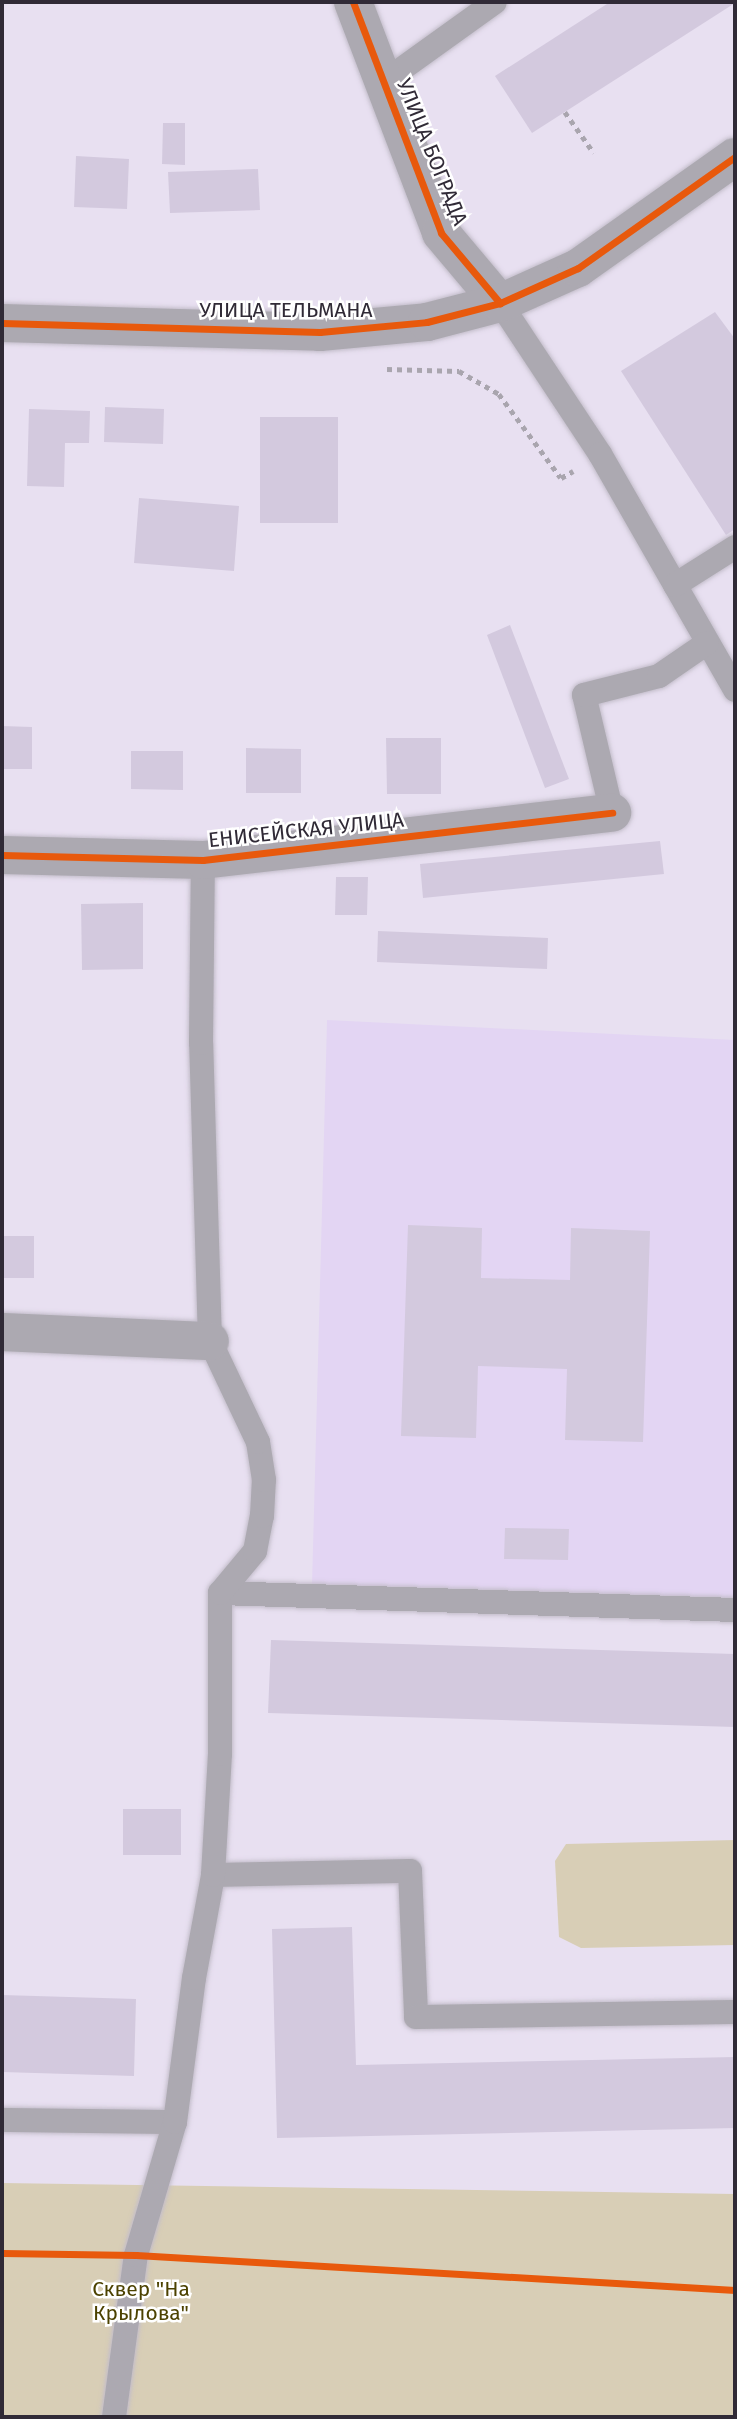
<!DOCTYPE html>
<meta charset="utf-8">
<style>
body{margin:0}
#map{position:relative;width:737px;height:2419px;overflow:hidden;background:#e8e0f1;font-family:"Fira Sans",sans-serif}
div>[style]{position:absolute}
[style*='--x']{left:calc(var(--x)*1px);top:calc(var(--y)*1px);width:calc(var(--w)*1px);rotate:calc(var(--a)*1deg)}
.built>*{inset:0;background:#e3d5f3}
.green>*{inset:0;background:#d8ceb6}
.building>*{inset:0;background:#d3c9de}
.path>*{height:4.5px;margin-top:-2.25px;transform-origin:0;background:repeating-linear-gradient(90deg,#a9a5ae 0 5px,transparent 0 10px)}
.roads{filter:drop-shadow(0 0 2px #c3bdca) drop-shadow(0 0 2px #c3bdca)}
.service>*{height:24px;margin:-12px;padding:0 12px;transform-origin:12px;border-radius:12px;background:#aca9b1}
.minor>*{height:38px;margin:-19px;padding:0 19px;transform-origin:19px;border-radius:19px;background:#aca9b1}
.cycleway>*{height:7px;margin:-3.5px;padding:0 3.5px;transform-origin:3.5px;border-radius:3.5px;background:#e8590c}
span{translate:-50% -50%;white-space:nowrap;text-align:center;line-height:1.15;-webkit-text-stroke:5px #fff;paint-order:stroke}
.street-label{font-size:21px;color:#302a36}
.park-label{font-size:21px;color:#4c4200}
.frame{position:absolute;inset:0;border:4px solid #302a36;pointer-events:none}
</style>
<div id="map">
<div class="built">
<div style="clip-path:polygon(327px 1020px,735px 1040px,735px 1602px,312px 1584px)"></div>
</div>
<div class="green">
<div style="clip-path:polygon(735px 1840px,735px 1945px,581px 1948px,559px 1937px,555px 1861px,566px 1844px)"></div>
<div style="clip-path:polygon(2px 2183px,735px 2194px,735px 2417px,2px 2417px)"></div>
</div>
<div class="building">
<div style="clip-path:polygon(610px 2px,735px 3px,532px 133px,495px 76px)"></div>
<div style="clip-path:polygon(163px 123px,185px 123px,185px 165px,162px 164px)"></div>
<div style="clip-path:polygon(76px 156px,129px 159px,127px 209px,74px 207px)"></div>
<div style="clip-path:polygon(258px 169px,260px 210px,170px 213px,168px 172px)"></div>
<div style="clip-path:polygon(715px 312px,735px 339px,735px 529px,726px 535px,621px 371px)"></div>
<div style="clip-path:polygon(105px 407px,164px 409px,163px 444px,104px 442px)"></div>
<div style="clip-path:polygon(29px 409px,90px 411px,89px 443px,65px 443px,64px 487px,27px 486px)"></div>
<div style="clip-path:polygon(260px 417px,338px 417px,338px 523px,260px 523px)"></div>
<div style="clip-path:polygon(139px 498px,239px 506px,234px 571px,134px 563px)"></div>
<div style="clip-path:polygon(510px 625px,569px 779px,545px 788px,487px 635px)"></div>
<div style="clip-path:polygon(2px 726px,32px 727px,32px 769px,2px 769px)"></div>
<div style="clip-path:polygon(386px 738px,441px 738px,441px 794px,387px 794px)"></div>
<div style="clip-path:polygon(246px 748px,301px 749px,301px 793px,246px 793px)"></div>
<div style="clip-path:polygon(131px 751px,183px 751px,183px 790px,131px 789px)"></div>
<div style="clip-path:polygon(660px 841px,664px 874px,423px 898px,420px 864px)"></div>
<div style="clip-path:polygon(336px 877px,368px 877px,367px 915px,335px 915px)"></div>
<div style="clip-path:polygon(143px 903px,143px 969px,82px 970px,81px 904px)"></div>
<div style="clip-path:polygon(378px 931px,548px 938px,547px 969px,377px 962px)"></div>
<div style="clip-path:polygon(408px 1225px,482px 1228px,481px 1278px,570px 1280px,571px 1228px,650px 1231px,643px 1442px,565px 1440px,567px 1369px,478px 1366px,476px 1438px,401px 1436px)"></div>
<div style="clip-path:polygon(2px 1236px,34px 1236px,34px 1278px,2px 1278px)"></div>
<div style="clip-path:polygon(505px 1528px,569px 1529px,568px 1560px,504px 1559px)"></div>
<div style="clip-path:polygon(271px 1640px,735px 1654px,735px 1727px,268px 1713px)"></div>
<div style="clip-path:polygon(123px 1809px,181px 1809px,181px 1855px,123px 1855px)"></div>
<div style="clip-path:polygon(352px 1927px,356px 2065px,735px 2057px,735px 2128px,277px 2138px,272px 1929px)"></div>
<div style="clip-path:polygon(2px 1995px,136px 1999px,134px 2076px,2px 2072px)"></div>
</div>
<div class="path">
<div style="--x:565;--y:112;--w:50;--a:54.7"></div>
<div style="--x:387;--y:369;--w:72;--a:1.6"></div>
<div style="--x:459;--y:371;--w:46;--a:29.9"></div>
<div style="--x:499;--y:394;--w:104;--a:53.6"></div>
<div style="--x:561;--y:478;--w:14;--a:-30"></div>
<div style="--x:2;--y:2253;--w:100;--a:0.6"></div>
<div style="--x:171;--y:2257;--w:565;--a:3.35"></div>
</div>
<div class="roads">
<div class="service">
<div style="--x:385;--y:81;--w:135;--a:-35.7"></div>
<div style="--x:500;--y:303;--w:181;--a:56.5"></div>
<div style="--x:600;--y:454;--w:272;--a:60.2"></div>
<div style="--x:675;--y:585;--w:71;--a:-32.3"></div>
<div style="--x:612;--y:813;--w:121;--a:-103.3"></div>
<div style="--x:584;--y:695;--w:77;--a:-14.2"></div>
<div style="--x:659;--y:676;--w:58;--a:-34.5"></div>
<div style="--x:220;--y:1593;--w:515;--a:1.89"></div>
<div style="--x:213;--y:1875;--w:197;--a:-1.2"></div>
<div style="--x:410;--y:1871;--w:146;--a:87.6"></div>
<div style="--x:416;--y:2017;--w:319;--a:-0.9"></div>
<div style="--x:2;--y:2120;--w:173;--a:0.7"></div>
<div style="--x:114;--y:2417;--w:163;--a:-82.3"></div>
<div style="--x:136;--y:2255;--w:139;--a:-73.7"></div>
<div style="--x:175;--y:2122;--w:145;--a:-82.5"></div>
<div style="--x:194;--y:1978;--w:105;--a:-79.5"></div>
<div style="--x:213;--y:1875;--w:121;--a:-86.7"></div>
<div style="--x:220;--y:1754;--w:161;--a:-90"></div>
<div style="--x:220;--y:1593;--w:55;--a:-50.2"></div>
<div style="--x:255;--y:1551;--w:36;--a:-79"></div>
<div style="--x:262;--y:1516;--w:36;--a:-87"></div>
<div style="--x:264;--y:1480;--w:38;--a:-99"></div>
<div style="--x:258;--y:1442;--w:112;--a:-115.4"></div>
<div style="--x:210;--y:1341;--w:298;--a:-91.7"></div>
<div style="--x:201;--y:1043;--w:183;--a:-89.4"></div>
</div>
<div class="minor">
<div style="--x:353;--y:2;--w:247;--a:69.1"></div>
<div style="--x:441;--y:233;--w:92;--a:49.9"></div>
<div style="--x:2;--y:323;--w:318;--a:1.6"></div>
<div style="--x:320;--y:332;--w:107;--a:-5.3"></div>
<div style="--x:427;--y:322;--w:75;--a:-14.6"></div>
<div style="--x:500;--y:303;--w:85;--a:-24.2"></div>
<div style="--x:578;--y:268;--w:192;--a:-35.3"></div>
<div style="--x:2;--y:855;--w:201;--a:1.4"></div>
<div style="--x:203;--y:860;--w:412;--a:-6.6"></div>
<div style="--x:2;--y:1332;--w:208;--a:2.5"></div>
</div>
</div>
<div class="cycleway">
<div style="--x:353;--y:2;--w:247;--a:69.1"></div>
<div style="--x:441;--y:233;--w:92;--a:49.9"></div>
<div style="--x:2;--y:323;--w:318;--a:1.6"></div>
<div style="--x:320;--y:332;--w:107;--a:-5.3"></div>
<div style="--x:427;--y:322;--w:75;--a:-14.6"></div>
<div style="--x:500;--y:303;--w:85;--a:-24.2"></div>
<div style="--x:578;--y:268;--w:192;--a:-35.3"></div>
<div style="--x:2;--y:855;--w:201;--a:1.4"></div>
<div style="--x:203;--y:860;--w:412;--a:-6.6"></div>
<div style="--x:2;--y:2253;--w:134;--a:0.9"></div>
<div style="--x:136;--y:2255;--w:600;--a:3.34"></div>
</div>
<div class="street-label">
<span style="left:432px;top:152px;rotate:68deg">УЛИЦА БОГРАДА</span>
<span style="left:286px;top:310px">УЛИЦА ТЕЛЬМАНА</span>
<span style="left:306px;top:830px;rotate:-6deg">ЕНИСЕЙСКАЯ УЛИЦА</span>
</div>
<div class="park-label">
<span style="left:141px;top:2301px">Сквер "На<br>Крылова"</span>
</div>
<div class="frame"></div>
</div>
